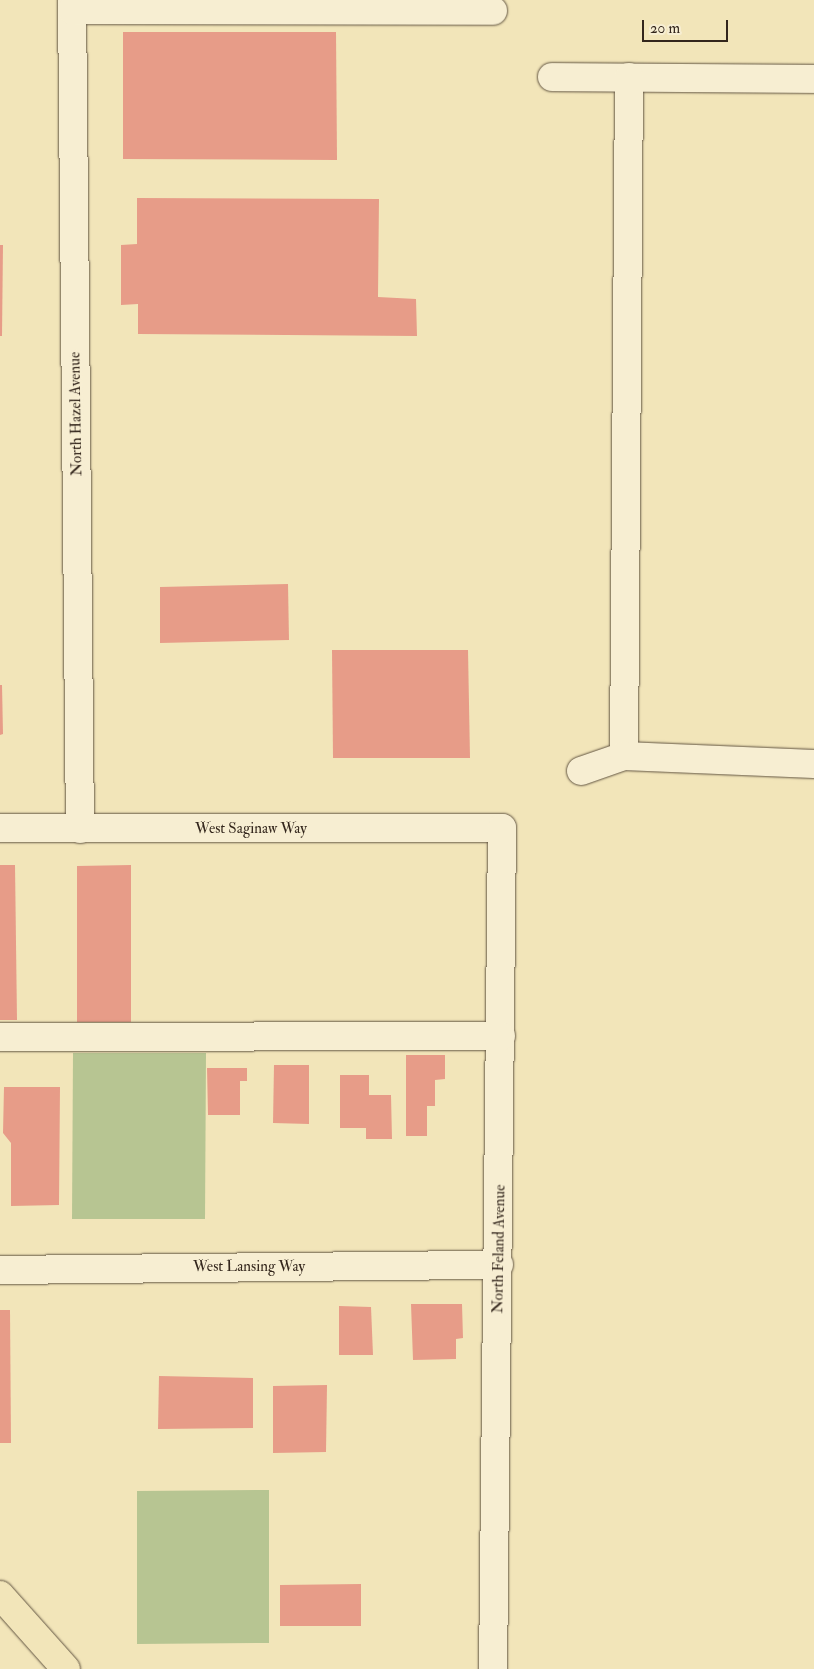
<!DOCTYPE html>
<style>
body{margin:0}
#map{position:relative;width:814px;height:1669px;overflow:hidden;background:#f2e5b9;font-family:"IM FELL Double Pica",serif}
div>[style]{position:absolute}
[style*='--x']{left:calc(var(--x)*1px);top:calc(var(--y)*1px);width:calc(var(--w)*1px);rotate:calc(var(--a)*1deg)}
.green>*{inset:0;background:#b7c592}
.building>*{inset:0;background:#e79c88}
.roads{filter:drop-shadow(0 0 1px #635643) drop-shadow(0 0 1px #635643)}
.minor>*{height:28px;margin:-14px;padding:0 14px;transform-origin:14px;border-radius:14px;background:#f7eed2}
.major>*{height:28px;margin:-14px;padding:0 14px;transform-origin:14px;border-radius:14px;background:#f2e5b9}
span{translate:-50% -50%;white-space:nowrap;text-align:center;line-height:1.15;-webkit-text-stroke:5px #f7eed2;paint-order:stroke}
.street-label{font-size:15px;color:#33261c}
.scale{position:absolute;left:642px;top:20px;width:86px;height:22px;box-sizing:border-box;border:2px solid #33261c;border-top:0;padding-left:6px;font-size:15px;line-height:18px;white-space:nowrap;color:#33261c;-webkit-text-stroke:4px #f7eed2;paint-order:stroke}
</style>
<div id="map">
<div class="green">
<div style="clip-path:polygon(73px 1053px,206px 1053px,205px 1219px,72px 1219px)"></div>
<div style="clip-path:polygon(269px 1490px,269px 1643px,137px 1644px,137px 1491px)"></div>
</div>
<div class="building">
<div style="clip-path:polygon(123px 32px,336px 32px,337px 160px,123px 159px)"></div>
<div style="clip-path:polygon(137px 198px,379px 199px,378px 297px,416px 299px,417px 336px,138px 334px,138px 304px,121px 305px,121px 245px,137px 244px)"></div>
<div style="clip-path:polygon(0 245px,3px 245px,2px 336px,0 336px)"></div>
<div style="clip-path:polygon(288px 584px,289px 640px,160px 643px,160px 587px)"></div>
<div style="clip-path:polygon(332px 650px,468px 650px,470px 758px,333px 758px)"></div>
<div style="clip-path:polygon(0 685px,2px 685px,3px 734px,0 735px)"></div>
<div style="clip-path:polygon(0 865px,15px 865px,17px 1020px,0 1020px)"></div>
<div style="clip-path:polygon(131px 865px,131px 1022px,77px 1022px,77px 866px)"></div>
<div style="clip-path:polygon(406px 1055px,445px 1055px,445px 1079px,435px 1080px,435px 1106px,427px 1106px,427px 1136px,406px 1136px)"></div>
<div style="clip-path:polygon(274px 1065px,309px 1065px,309px 1124px,273px 1123px)"></div>
<div style="clip-path:polygon(207px 1068px,247px 1068px,247px 1081px,240px 1081px,240px 1115px,208px 1115px)"></div>
<div style="clip-path:polygon(340px 1075px,369px 1075px,369px 1095px,391px 1095px,392px 1139px,366px 1139px,366px 1128px,340px 1128px)"></div>
<div style="clip-path:polygon(4px 1087px,60px 1087px,59px 1205px,11px 1206px,11px 1143px,3px 1133px)"></div>
<div style="clip-path:polygon(411px 1304px,462px 1304px,463px 1338px,456px 1339px,456px 1359px,413px 1360px)"></div>
<div style="clip-path:polygon(339px 1306px,371px 1307px,373px 1355px,339px 1355px)"></div>
<div style="clip-path:polygon(0 1310px,10px 1310px,11px 1443px,0 1443px)"></div>
<div style="clip-path:polygon(159px 1376px,253px 1378px,253px 1428px,158px 1429px)"></div>
<div style="clip-path:polygon(327px 1385px,326px 1452px,273px 1453px,273px 1386px)"></div>
<div style="clip-path:polygon(361px 1584px,361px 1626px,280px 1626px,280px 1585px)"></div>
</div>
<div class="roads">
<div class="minor">
<div style="--x:72;--y:0;--w:829;--a:89.45"></div>
<div style="--x:72;--y:10;--w:421;--a:0.1"></div>
<div style="--x:552;--y:77;--w:262;--a:0.4"></div>
<div style="--x:624;--y:756;--w:679;--a:-89.58"></div>
<div style="--x:581;--y:771;--w:46;--a:-19.2"></div>
<div style="--x:624;--y:756;--w:190;--a:2.4"></div>
<div style="--x:0;--y:828;--w:502;--a:0"></div>
<div style="--x:502;--y:828;--w:841;--a:90.61"></div>
<div style="--x:0;--y:1037;--w:501;--a:-0.11"></div>
<div style="--x:0;--y:1270;--w:499;--a:-0.6"></div>
</div>
<div class="major">
<div style="--x:0;--y:1595;--w:99;--a:48.3"></div>
</div>
</div>
<div class="street-label">
<span style="left:76px;top:414px;rotate:-91deg">North Hazel Avenue</span>
<span style="left:251px;top:829px">West Saginaw Way</span>
<span style="left:499px;top:1249px;rotate:-89deg">North Feland Avenue</span>
<span style="left:249px;top:1267px">West Lansing Way</span>
</div>
<div class="scale">20 m</div>
</div>
